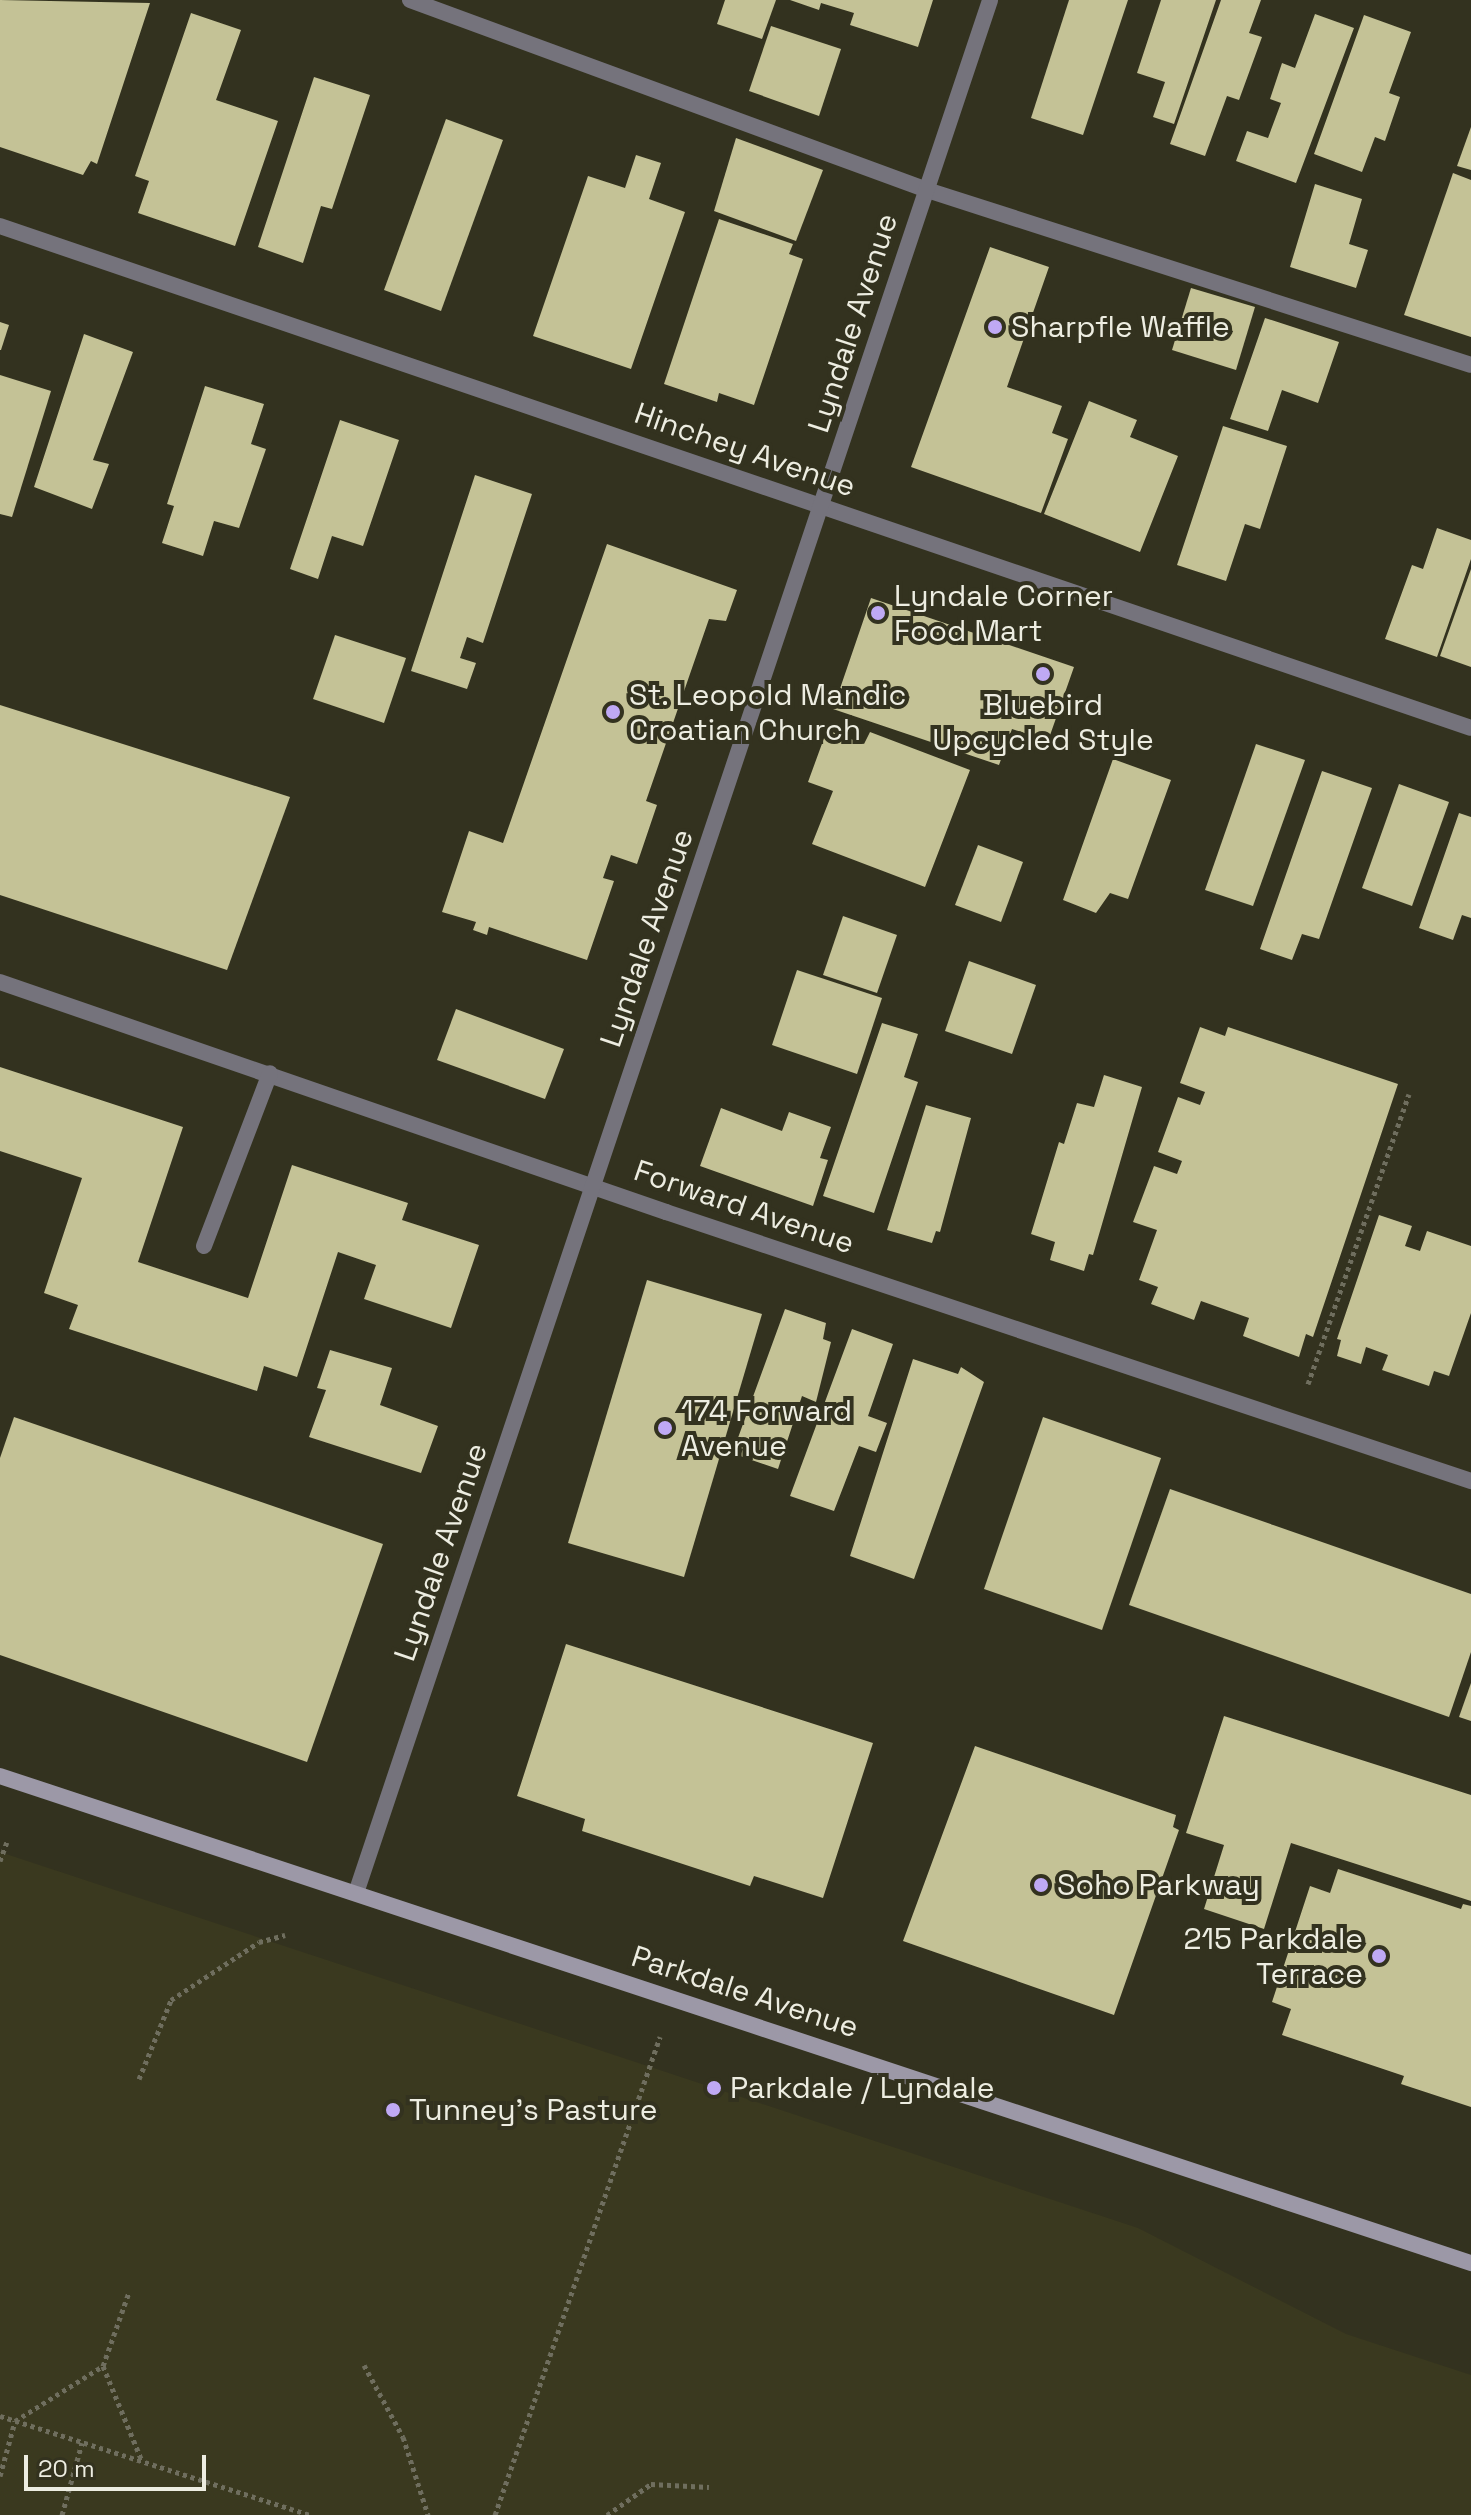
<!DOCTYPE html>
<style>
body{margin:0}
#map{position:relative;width:1471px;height:2515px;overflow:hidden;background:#33321f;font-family:"Space Grotesk",sans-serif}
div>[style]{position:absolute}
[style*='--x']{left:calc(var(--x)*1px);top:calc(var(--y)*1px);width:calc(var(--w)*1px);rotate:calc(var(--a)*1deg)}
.built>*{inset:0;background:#3a391f}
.building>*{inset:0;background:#c4c296}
.path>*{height:5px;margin-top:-2.5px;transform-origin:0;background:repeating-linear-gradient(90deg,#6f6e5e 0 4px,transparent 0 8px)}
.service>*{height:16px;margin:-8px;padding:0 8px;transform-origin:8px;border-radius:8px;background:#75737c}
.minor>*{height:16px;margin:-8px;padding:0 8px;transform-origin:8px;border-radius:8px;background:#75737c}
.secondary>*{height:16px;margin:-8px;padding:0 8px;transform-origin:8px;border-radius:8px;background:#9c98a7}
.dots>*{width:22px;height:22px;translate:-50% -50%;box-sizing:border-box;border:4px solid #33321f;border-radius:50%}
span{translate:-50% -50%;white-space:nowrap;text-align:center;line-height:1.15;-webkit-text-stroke:8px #33321f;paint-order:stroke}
.street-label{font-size:30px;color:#edede1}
.poi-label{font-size:30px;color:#edede1}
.left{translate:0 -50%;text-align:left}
.right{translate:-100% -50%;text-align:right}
.scale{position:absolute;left:24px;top:2455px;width:182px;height:36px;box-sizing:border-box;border:4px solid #edede1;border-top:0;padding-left:10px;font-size:24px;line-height:28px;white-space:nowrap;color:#edede1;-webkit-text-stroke:6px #33321f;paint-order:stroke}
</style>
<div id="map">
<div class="built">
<div style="clip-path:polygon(0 1852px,1138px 2228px,1346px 2334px,1471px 2375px,1471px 2515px,0 2515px)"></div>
</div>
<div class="building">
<div style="clip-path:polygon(0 0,150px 3px,97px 164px,91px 161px,83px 175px,0 147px)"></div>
<div style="clip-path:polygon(725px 0,776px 0,762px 39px,717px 24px)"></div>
<div style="clip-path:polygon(790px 0,933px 0,918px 47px,850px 25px,854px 13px,821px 3px,819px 10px)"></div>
<div style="clip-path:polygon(1069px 0,1128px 0,1083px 135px,1031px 118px)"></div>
<div style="clip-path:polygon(1161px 0,1216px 0,1174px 124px,1153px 117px,1165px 82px,1137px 73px)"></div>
<div style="clip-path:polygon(1221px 0,1261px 0,1249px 33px,1262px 37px,1239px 100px,1227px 96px,1205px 156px,1170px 144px)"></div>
<div style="clip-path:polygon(191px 13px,241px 30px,216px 100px,278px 121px,235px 246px,138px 213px,149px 181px,135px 176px)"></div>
<div style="clip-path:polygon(1315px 14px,1354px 28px,1296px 183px,1236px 161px,1247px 131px,1268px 138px,1281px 103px,1270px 99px,1282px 63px,1295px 68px)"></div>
<div style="clip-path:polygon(1364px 15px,1411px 32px,1389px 93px,1400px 97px,1385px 141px,1375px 137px,1362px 172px,1314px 154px)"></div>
<div style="clip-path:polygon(771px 26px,841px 49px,819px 116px,749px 91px)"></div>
<div style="clip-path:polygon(314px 77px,370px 95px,332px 209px,321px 206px,303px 263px,258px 247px)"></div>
<div style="clip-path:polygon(446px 119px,503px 140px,441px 311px,384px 290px)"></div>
<div style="clip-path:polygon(1471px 127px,1471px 170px,1457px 166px)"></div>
<div style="clip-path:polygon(736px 138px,823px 170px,796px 241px,714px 211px)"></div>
<div style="clip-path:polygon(636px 155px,661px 163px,649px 199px,685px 212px,631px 369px,533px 336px,588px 176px,625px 188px)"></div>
<div style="clip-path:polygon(1453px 173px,1471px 180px,1471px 337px,1404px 315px)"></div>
<div style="clip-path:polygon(1315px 184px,1362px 199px,1349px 244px,1368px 250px,1356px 288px,1290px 267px)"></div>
<div style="clip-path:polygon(719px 219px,793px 244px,789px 254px,803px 259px,754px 405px,719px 393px,717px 402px,664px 384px)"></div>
<div style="clip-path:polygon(990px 247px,1049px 267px,1007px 387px,1062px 406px,1052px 433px,1068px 439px,1041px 513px,911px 467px)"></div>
<div style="clip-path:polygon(1191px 288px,1255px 307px,1236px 370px,1172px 350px)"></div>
<div style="clip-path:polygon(1265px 318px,1339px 342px,1318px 403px,1282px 390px,1268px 431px,1230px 419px)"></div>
<div style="clip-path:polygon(0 322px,9px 325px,1px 350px,0 350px)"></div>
<div style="clip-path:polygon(84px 334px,133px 352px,93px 460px,109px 464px,92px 509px,34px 487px)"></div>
<div style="clip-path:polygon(0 375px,51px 391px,12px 517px,0 514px)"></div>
<div style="clip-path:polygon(205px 386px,264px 404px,251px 444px,266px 449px,239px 528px,214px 521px,203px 556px,162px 543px,174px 506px,167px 504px)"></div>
<div style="clip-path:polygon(1089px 401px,1137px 420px,1130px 437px,1178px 456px,1140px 552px,1044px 514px)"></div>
<div style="clip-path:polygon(340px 420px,399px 440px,363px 546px,332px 536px,318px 579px,290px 569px)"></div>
<div style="clip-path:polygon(1223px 426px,1287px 446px,1260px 529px,1245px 524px,1226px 581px,1177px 565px)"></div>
<div style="clip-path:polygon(475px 475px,532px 494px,483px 643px,467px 637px,460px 658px,476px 663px,467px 689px,411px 671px)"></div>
<div style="clip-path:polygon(1437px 528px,1471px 540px,1471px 559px,1437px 657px,1385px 639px,1412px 565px,1423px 569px)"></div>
<div style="clip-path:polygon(607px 544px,737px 590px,726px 621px,709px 619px,646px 801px,657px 805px,637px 864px,611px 855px,603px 878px,614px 881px,587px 960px,489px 927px,487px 935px,473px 930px,476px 922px,442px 912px,469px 831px,503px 843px)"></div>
<div style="clip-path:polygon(1471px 569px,1471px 667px,1440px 656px)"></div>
<div style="clip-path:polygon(871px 598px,1074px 667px,1048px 741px,1012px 729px,999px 765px,833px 709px)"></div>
<div style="clip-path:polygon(335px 635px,406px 658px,384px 723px,313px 699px)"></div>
<div style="clip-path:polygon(0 705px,290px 797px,227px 970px,0 895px)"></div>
<div style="clip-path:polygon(827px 730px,864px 744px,870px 732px,970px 770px,925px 887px,812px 844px,833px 791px,808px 782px)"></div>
<div style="clip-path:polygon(1256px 744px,1305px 760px,1253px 906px,1205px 890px)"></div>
<div style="clip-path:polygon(1113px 759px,1171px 780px,1128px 899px,1110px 893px,1096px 913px,1063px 900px)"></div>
<div style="clip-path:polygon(1322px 771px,1372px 788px,1319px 939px,1302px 934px,1292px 960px,1260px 949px)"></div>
<div style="clip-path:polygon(1399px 784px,1449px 802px,1412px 906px,1362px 888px)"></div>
<div style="clip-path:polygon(1459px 813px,1471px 817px,1471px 918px,1462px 915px,1453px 940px,1419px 928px)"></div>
<div style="clip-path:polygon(978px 845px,1023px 862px,1001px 922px,955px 905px)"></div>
<div style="clip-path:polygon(843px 916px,897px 935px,877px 993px,823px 975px)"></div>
<div style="clip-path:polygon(969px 961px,1036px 985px,1012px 1054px,945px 1031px)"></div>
<div style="clip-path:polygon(797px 970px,882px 998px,857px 1074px,772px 1045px)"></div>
<div style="clip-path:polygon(456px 1009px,564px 1049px,545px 1099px,437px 1060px)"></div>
<div style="clip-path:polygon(882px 1023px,918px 1034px,904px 1077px,918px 1082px,874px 1213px,823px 1196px)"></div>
<div style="clip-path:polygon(1200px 1027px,1225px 1036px,1228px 1027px,1398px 1084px,1313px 1337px,1306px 1334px,1299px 1357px,1243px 1336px,1249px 1318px,1201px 1301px,1194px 1320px,1151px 1304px,1158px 1287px,1139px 1280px,1157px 1230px,1133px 1222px,1154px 1166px,1177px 1174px,1182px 1161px,1158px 1152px,1178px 1097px,1200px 1105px,1205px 1092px,1180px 1083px)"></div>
<div style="clip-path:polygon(0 1067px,183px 1127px,138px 1262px,248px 1298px,292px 1165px,408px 1203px,402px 1220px,479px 1245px,451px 1328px,364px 1299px,376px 1265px,338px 1252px,297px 1377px,264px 1366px,257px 1391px,69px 1329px,78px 1305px,44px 1293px,82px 1178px,0 1151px)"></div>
<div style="clip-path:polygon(1104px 1075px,1142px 1087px,1093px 1255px,1089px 1254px,1084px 1271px,1050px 1260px,1055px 1242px,1031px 1234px,1059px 1142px,1064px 1144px,1077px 1103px,1094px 1107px)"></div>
<div style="clip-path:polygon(926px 1105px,971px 1118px,940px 1232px,936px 1231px,932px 1243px,887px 1230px)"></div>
<div style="clip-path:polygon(721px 1108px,782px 1131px,789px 1112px,831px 1127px,820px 1158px,828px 1160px,813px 1206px,700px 1166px)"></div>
<div style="clip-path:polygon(1379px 1215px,1412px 1226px,1405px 1246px,1420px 1251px,1427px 1231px,1471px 1246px,1471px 1313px,1449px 1376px,1434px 1371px,1429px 1386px,1382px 1370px,1388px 1355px,1366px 1347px,1361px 1364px,1337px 1356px,1341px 1340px,1337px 1339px)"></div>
<div style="clip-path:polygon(647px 1280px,762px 1314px,684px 1577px,568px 1543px)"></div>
<div style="clip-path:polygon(785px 1309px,826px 1323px,823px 1339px,831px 1342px,816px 1402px,802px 1396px,778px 1469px,740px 1456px,743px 1449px,735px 1446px)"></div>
<div style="clip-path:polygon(852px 1329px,893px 1344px,868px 1416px,887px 1423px,876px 1452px,859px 1446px,834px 1511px,790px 1496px)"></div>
<div style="clip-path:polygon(330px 1350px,392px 1368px,380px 1405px,438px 1426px,421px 1473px,309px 1437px,326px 1390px,317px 1388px)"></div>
<div style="clip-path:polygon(913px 1359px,958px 1374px,961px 1367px,984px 1382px,914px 1579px,850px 1556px)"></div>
<div style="clip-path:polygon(14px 1417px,383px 1544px,307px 1762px,0 1655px,0 1458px)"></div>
<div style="clip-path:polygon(1043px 1417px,1161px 1458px,1102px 1630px,984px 1589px)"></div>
<div style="clip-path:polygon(1170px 1489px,1471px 1594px,1471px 1652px,1449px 1717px,1129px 1605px)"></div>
<div style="clip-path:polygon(566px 1644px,873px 1743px,823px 1898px,754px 1876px,750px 1886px,582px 1831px,585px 1819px,517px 1796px)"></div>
<div style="clip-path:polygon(1471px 1683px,1471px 1721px,1459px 1717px)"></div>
<div style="clip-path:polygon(1224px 1716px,1471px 1795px,1471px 1901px,1291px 1843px,1264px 1929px,1204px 1909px,1224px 1845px,1186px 1833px)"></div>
<div style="clip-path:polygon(975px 1746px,1176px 1815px,1173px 1827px,1179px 1830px,1114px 2015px,903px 1941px)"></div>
<div style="clip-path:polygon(1338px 1869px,1461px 1909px,1463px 1904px,1471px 1906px,1471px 2107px,1401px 2084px,1404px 2076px,1282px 2035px,1291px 2009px,1272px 2002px,1310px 1886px,1330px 1893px)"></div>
</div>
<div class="path">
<div style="--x:1308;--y:1384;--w:307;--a:-70.8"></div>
<div style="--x:0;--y:1861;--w:20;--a:-70"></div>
<div style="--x:139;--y:2079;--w:85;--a:-67.9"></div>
<div style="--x:171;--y:2000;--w:105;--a:-33.4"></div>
<div style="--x:259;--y:1942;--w:27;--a:-15"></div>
<div style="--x:364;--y:2365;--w:82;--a:61.6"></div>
<div style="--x:403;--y:2437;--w:82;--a:72.2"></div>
<div style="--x:103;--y:2366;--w:78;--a:-70.6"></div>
<div style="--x:0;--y:2416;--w:325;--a:17.7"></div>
<div style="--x:0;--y:2476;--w:57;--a:-74.7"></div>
<div style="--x:15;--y:2421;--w:104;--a:-32"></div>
<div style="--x:103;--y:2366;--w:103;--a:67.7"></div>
<div style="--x:62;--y:2515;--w:75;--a:-74.5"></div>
<div style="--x:495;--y:2515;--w:506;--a:-70.96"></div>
<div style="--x:607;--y:2515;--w:54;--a:-35.2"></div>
<div style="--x:651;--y:2484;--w:58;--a:3"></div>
</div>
<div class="service">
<div style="--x:410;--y:0;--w:551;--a:20.18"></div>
<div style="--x:927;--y:190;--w:571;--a:17.83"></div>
</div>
<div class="minor">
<div style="--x:0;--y:226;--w:1554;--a:18.84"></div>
<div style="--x:0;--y:982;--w:705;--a:19.05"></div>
<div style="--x:666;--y:1212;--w:849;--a:18.48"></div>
<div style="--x:204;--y:1246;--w:185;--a:-69.1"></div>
<div style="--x:356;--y:1893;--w:1996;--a:-71.48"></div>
</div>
<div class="secondary">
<div style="--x:0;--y:1776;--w:1550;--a:18.32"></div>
</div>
<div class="dots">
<div style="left:995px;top:327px;background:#bfa9f4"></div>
<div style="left:878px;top:613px;background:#bfa9f4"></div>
<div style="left:1043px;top:674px;background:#bfa9f4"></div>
<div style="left:613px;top:712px;background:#bfa9f4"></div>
<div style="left:665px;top:1428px;background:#bfa9f4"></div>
<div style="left:1041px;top:1885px;background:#bfa9f4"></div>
<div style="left:1379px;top:1956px;background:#bfa9f4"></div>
<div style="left:714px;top:2088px;background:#bfa9f4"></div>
<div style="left:393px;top:2110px;background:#bfa9f4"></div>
</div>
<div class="street-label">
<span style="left:853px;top:323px;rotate:-72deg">Lyndale Avenue</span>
<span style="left:745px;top:450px;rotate:19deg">Hinchey Avenue</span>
<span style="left:647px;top:938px;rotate:-71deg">Lyndale Avenue</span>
<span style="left:744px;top:1207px;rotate:19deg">Forward Avenue</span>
<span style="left:441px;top:1552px;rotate:-71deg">Lyndale Avenue</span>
<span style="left:745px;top:1992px;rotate:18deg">Parkdale Avenue</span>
</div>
<div class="poi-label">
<span class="left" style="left:1011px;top:327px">Sharpfle Waffle</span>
<span class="left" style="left:894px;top:613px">Lyndale Corner<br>Food Mart</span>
<span class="left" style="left:629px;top:712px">St. Leopold Mandic<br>Croatian Church</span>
<span style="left:1043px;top:722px">Bluebird<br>Upcycled Style</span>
<span class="left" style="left:681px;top:1428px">174 Forward<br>Avenue</span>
<span class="left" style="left:1057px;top:1885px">Soho Parkway</span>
<span class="right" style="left:1363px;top:1956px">215 Parkdale<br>Terrace</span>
<span class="left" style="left:730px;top:2088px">Parkdale / Lyndale</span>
<span class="left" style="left:409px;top:2110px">Tunney's Pasture</span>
</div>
<div class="scale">20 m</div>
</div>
